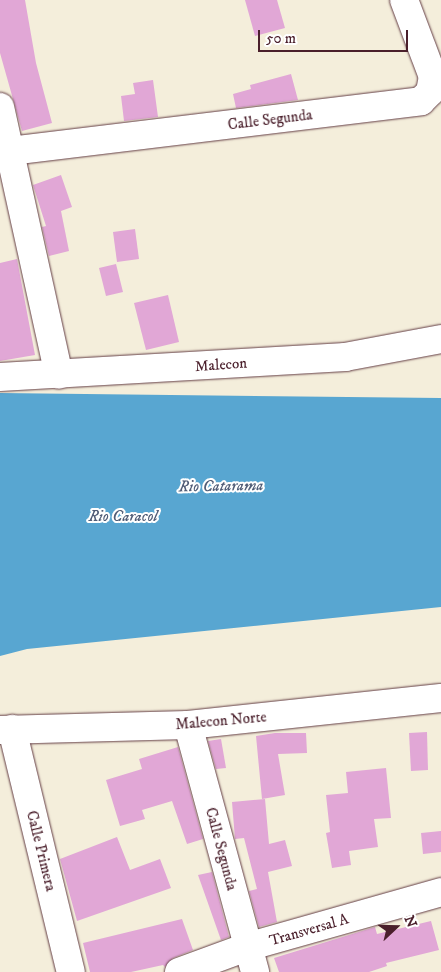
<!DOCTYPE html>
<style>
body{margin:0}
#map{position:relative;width:441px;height:972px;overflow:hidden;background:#f4eedb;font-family:"IM FELL DW Pica",serif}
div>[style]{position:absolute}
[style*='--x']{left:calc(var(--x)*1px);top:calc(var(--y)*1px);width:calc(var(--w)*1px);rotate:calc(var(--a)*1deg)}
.water>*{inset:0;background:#58a6d1}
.building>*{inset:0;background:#e1a7d6}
.roads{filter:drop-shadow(0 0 1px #643e45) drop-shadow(0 0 1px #643e45)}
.minor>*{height:28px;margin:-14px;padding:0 14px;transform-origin:14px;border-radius:14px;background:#fff}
span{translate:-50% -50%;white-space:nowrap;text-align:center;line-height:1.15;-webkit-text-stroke:4px #fff;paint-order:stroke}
.street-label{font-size:15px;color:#4a1f2b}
.water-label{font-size:16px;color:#505c76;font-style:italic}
.north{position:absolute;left:371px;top:902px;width:50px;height:50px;-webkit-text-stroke:4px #fff;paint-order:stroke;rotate:69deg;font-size:14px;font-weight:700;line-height:20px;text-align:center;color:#4a1f2b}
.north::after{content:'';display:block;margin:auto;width:18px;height:22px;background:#4a1f2b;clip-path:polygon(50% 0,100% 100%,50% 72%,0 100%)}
.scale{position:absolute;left:258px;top:30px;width:150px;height:22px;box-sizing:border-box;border:2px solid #4a1f2b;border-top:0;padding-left:6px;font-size:15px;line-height:18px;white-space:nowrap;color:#4a1f2b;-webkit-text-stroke:4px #fff;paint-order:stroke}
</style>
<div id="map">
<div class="water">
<div style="clip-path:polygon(0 393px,441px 398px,441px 607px,27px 649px,0 656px)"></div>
</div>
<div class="building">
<div style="clip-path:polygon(0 0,25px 0,36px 63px,52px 123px,22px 131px,0 53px)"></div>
<div style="clip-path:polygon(245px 0,277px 0,285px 28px,255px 36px)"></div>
<div style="clip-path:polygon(291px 74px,298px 100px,236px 108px,233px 94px,251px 89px,250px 85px)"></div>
<div style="clip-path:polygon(153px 80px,158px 117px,124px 121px,121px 96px,135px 94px,133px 83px)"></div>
<div style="clip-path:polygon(61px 175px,72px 207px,61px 211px,69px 251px,49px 256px,42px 227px,46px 226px,33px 185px)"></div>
<div style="clip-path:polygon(135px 229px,139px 259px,117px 262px,113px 232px)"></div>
<div style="clip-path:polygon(17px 259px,35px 355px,0 361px,0 263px)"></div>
<div style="clip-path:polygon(116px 264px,123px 292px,106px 296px,99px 268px)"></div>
<div style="clip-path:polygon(168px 295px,179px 342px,146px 350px,134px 303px)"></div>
<div style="clip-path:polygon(427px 732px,428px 770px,411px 771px,409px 733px)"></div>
<div style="clip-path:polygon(275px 733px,306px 733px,307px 753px,278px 754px,285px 795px,262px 799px,256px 736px)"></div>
<div style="clip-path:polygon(221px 739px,226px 768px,216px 769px,208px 741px)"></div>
<div style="clip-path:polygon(178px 747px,203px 839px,187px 844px,172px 801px,142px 810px,145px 819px,120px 826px,106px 780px,142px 769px,139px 759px)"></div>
<div style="clip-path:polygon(386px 768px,391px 818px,374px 819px,378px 847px,349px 851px,351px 865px,332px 868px,326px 833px,330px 832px,326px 795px,348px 793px,346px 772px)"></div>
<div style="clip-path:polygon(265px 799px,269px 844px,285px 840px,292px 866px,268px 872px,277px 922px,259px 927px,249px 891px,257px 889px,244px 838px,235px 839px,232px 802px)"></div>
<div style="clip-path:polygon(441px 831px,441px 852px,423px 854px,421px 833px)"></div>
<div style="clip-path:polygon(117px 837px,130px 870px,160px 859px,171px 888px,77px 921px,60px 859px)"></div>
<div style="clip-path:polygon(212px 872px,229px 937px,221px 940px,198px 875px)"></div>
<div style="clip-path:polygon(182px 919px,193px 950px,173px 958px,165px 967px,163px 965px,131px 972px,90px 972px,83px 943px)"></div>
<div style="clip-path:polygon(431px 921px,439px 950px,386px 963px,387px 966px,369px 972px,279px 972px,274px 958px,375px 927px,377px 934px)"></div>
</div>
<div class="roads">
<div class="minor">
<div style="--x:0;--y:107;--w:274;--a:77.6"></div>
<div style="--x:10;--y:151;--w:414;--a:-6.9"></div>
<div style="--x:421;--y:101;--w:13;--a:-45"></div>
<div style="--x:430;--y:92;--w:15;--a:-79"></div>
<div style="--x:433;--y:77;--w:82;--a:-110.6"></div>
<div style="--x:0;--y:377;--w:346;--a:-3.3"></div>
<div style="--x:345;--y:357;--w:98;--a:-10.6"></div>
<div style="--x:188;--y:725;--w:256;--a:74.8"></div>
<div style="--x:12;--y:729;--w:250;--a:76.4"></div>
<div style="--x:0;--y:730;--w:188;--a:-1.5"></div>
<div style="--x:188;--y:725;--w:254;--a:-6.1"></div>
<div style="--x:179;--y:972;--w:72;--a:-20.2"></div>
<div style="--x:247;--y:947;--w:202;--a:-15.8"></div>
</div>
</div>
<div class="street-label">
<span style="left:270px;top:120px;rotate:-7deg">Calle Segunda</span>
<span style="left:221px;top:365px;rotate:-4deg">Malecon</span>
<span style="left:221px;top:721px;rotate:-5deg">Malecon Norte</span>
<span style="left:221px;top:849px;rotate:75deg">Calle Segunda</span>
<span style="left:41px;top:851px;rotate:76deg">Calle Primera</span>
<span style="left:309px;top:930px;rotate:-16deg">Transversal A</span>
</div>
<div class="water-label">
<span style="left:221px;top:486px;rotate:-1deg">Rio Catarama</span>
<span style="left:123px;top:516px">Rio Caracol</span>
</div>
<div class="north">N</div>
<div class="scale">50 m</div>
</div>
